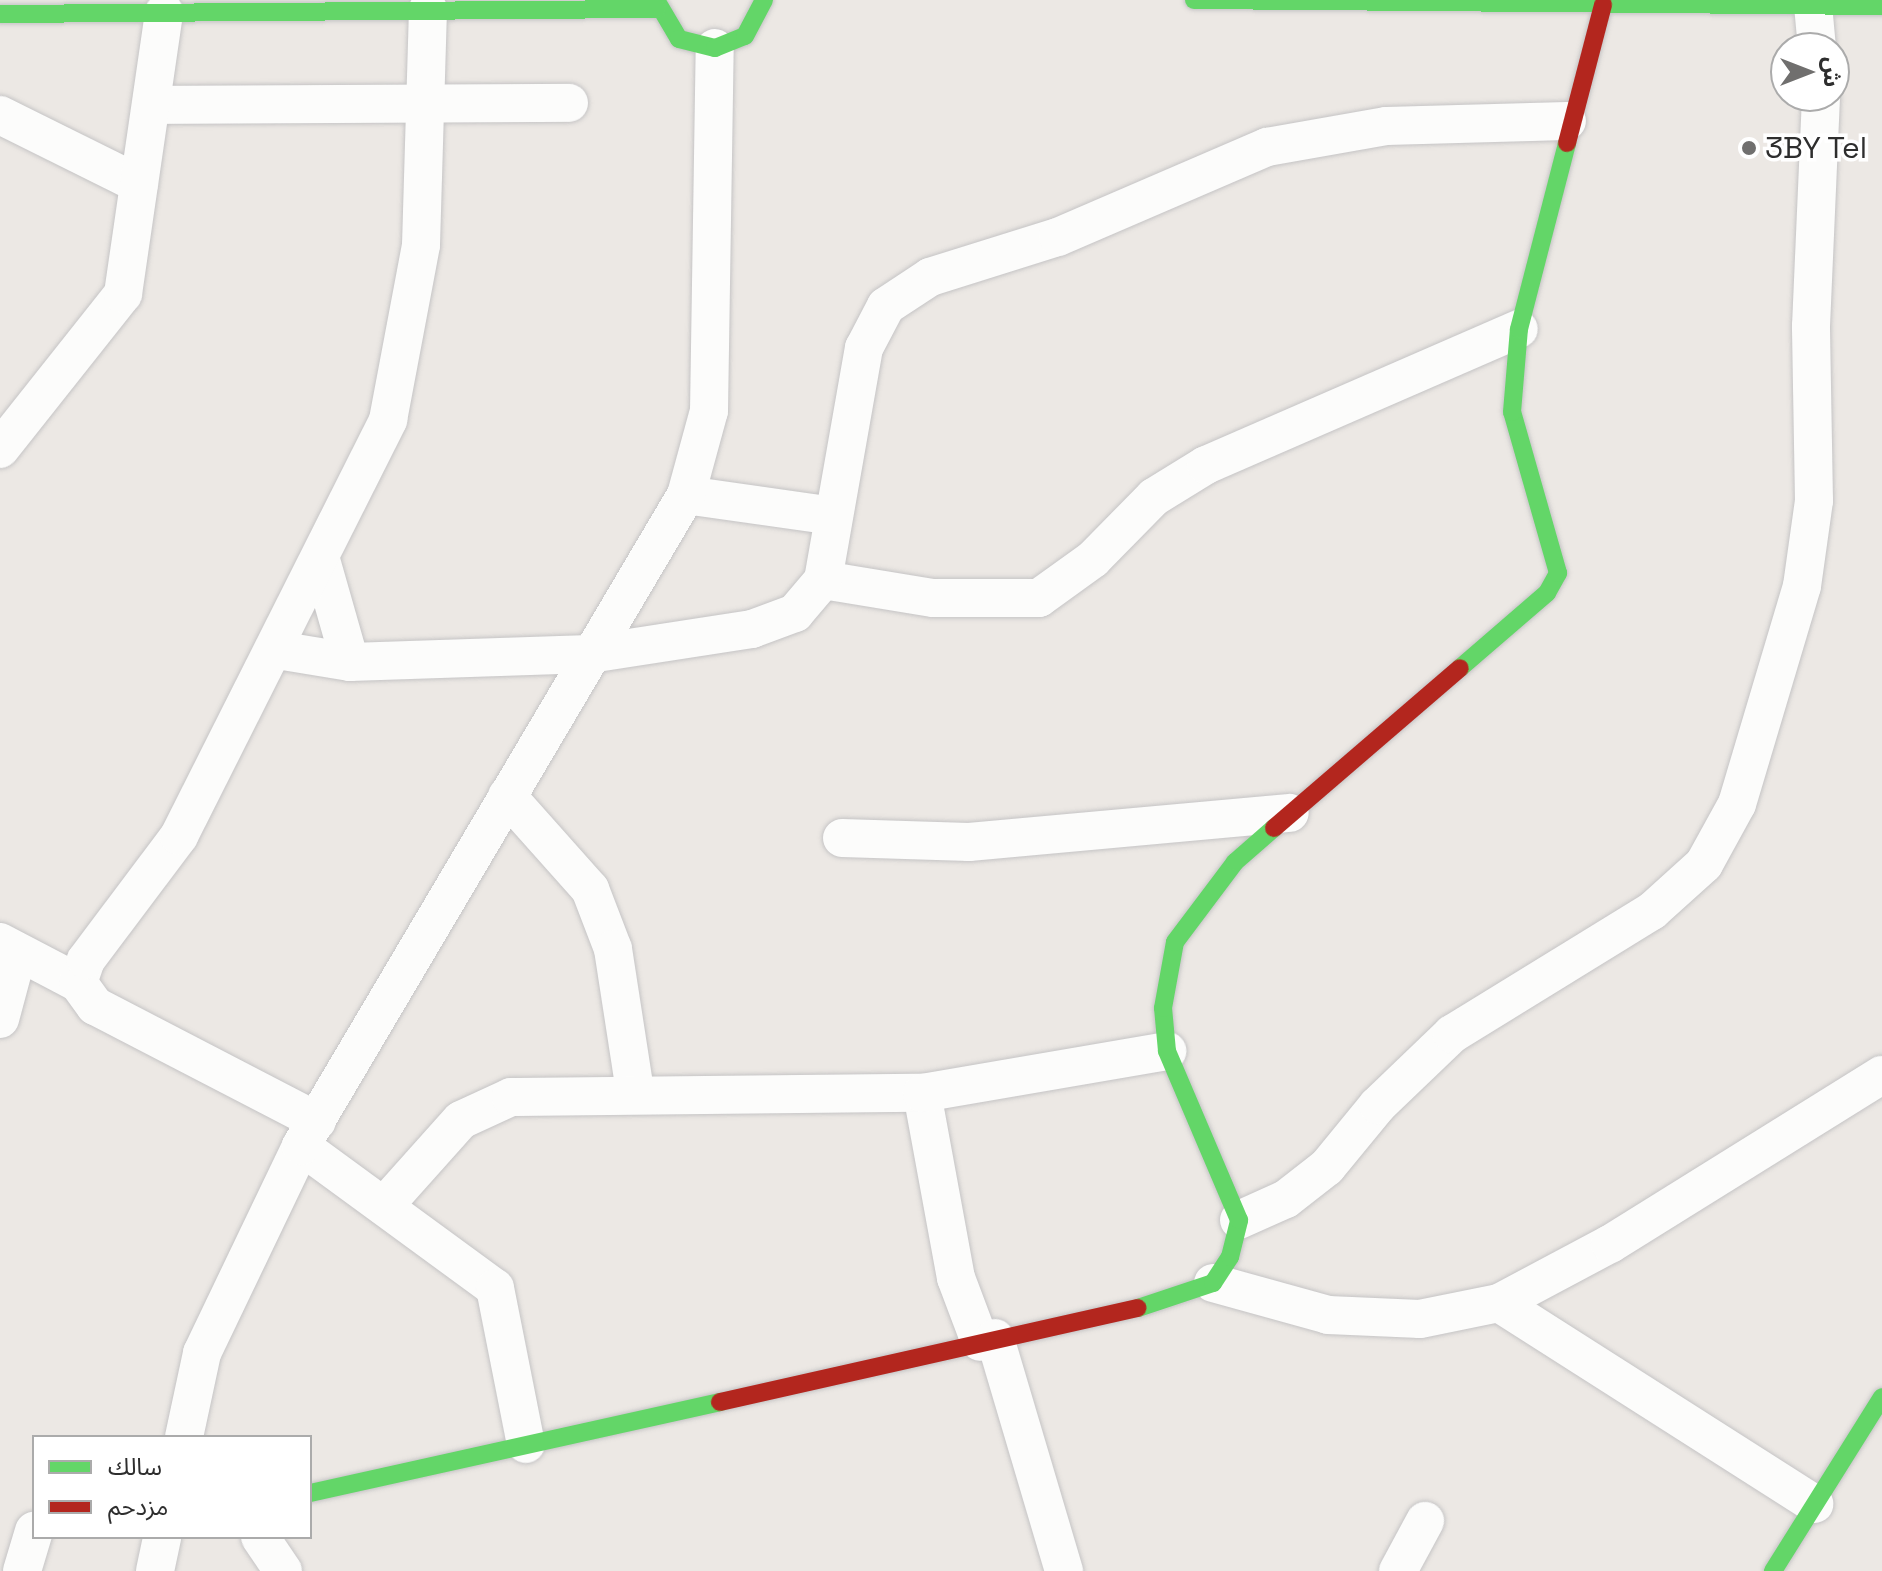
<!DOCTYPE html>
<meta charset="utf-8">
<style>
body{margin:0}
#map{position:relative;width:1882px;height:1571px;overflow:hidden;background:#ece8e4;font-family:"Space Grotesk","Noto Sans Arabic",sans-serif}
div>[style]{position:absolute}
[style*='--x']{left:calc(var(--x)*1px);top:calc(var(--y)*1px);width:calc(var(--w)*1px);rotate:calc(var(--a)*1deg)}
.roads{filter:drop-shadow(0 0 2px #c5c4c5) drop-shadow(0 0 2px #c5c4c5)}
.street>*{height:38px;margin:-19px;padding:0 19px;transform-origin:19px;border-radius:19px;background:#fcfcfb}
.fast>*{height:18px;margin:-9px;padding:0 9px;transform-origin:9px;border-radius:9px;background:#63d668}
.jam>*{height:18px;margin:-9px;padding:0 9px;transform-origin:9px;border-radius:9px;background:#b3261e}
.dots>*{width:22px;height:22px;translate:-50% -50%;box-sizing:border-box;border:4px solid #fff;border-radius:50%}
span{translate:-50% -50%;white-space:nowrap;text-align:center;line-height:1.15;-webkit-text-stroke:7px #fff;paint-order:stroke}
.poi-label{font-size:30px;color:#2e2e2e}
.left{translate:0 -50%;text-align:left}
.legend{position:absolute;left:32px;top:1435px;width:280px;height:104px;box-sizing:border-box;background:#fff;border:2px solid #ababab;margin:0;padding:10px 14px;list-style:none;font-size:24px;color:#2e2e2e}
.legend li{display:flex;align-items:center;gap:16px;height:40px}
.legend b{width:40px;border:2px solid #ababab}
.north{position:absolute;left:1770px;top:32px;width:80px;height:80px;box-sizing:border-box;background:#fff;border:2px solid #ababab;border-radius:50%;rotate:90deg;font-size:22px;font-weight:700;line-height:32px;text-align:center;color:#2e2e2e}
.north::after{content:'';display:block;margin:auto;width:28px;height:36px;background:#706f6e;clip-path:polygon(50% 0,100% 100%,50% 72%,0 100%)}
</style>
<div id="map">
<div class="roads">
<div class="street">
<div style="--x:1813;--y:5;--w:43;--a:84.7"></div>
<div style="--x:155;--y:105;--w:414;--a:-0.3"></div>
<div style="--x:0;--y:115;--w:155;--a:26.4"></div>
<div style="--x:0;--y:449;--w:198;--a:-51.6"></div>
<div style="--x:123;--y:294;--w:285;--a:-81.7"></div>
<div style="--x:686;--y:495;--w:148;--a:8.1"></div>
<div style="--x:321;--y:560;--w:106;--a:74.1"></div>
<div style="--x:823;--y:580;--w:111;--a:9.3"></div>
<div style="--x:933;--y:598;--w:106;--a:0"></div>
<div style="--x:1039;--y:598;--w:67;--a:-35.8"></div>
<div style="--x:1093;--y:559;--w:87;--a:-45.5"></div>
<div style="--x:1154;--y:497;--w:61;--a:-31.6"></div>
<div style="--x:1206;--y:465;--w:341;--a:-23.5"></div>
<div style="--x:277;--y:650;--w:74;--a:9.3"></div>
<div style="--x:350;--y:662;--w:240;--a:-1.9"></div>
<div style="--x:590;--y:654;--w:164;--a:-8.8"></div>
<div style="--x:752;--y:629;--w:46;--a:-20.4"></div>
<div style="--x:795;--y:613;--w:43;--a:-49.7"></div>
<div style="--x:823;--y:580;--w:236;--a:-80"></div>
<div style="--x:864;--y:348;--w:47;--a:-62.4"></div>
<div style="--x:886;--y:306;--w:53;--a:-33.4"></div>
<div style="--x:930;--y:277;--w:134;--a:-17.4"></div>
<div style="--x:1058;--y:237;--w:228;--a:-23.3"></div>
<div style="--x:1267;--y:147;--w:121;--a:-10"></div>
<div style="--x:1386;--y:126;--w:181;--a:-1.6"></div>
<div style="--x:507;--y:796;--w:125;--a:48.3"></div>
<div style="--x:590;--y:889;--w:64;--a:69"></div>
<div style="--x:613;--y:949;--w:144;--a:81.2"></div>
<div style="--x:842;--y:838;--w:127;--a:1.8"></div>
<div style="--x:969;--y:842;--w:322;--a:-5.2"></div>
<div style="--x:0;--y:942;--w:88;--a:27.7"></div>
<div style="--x:0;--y:1019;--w:69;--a:-75"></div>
<div style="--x:922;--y:1093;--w:188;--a:79.6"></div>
<div style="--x:956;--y:1278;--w:68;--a:69.4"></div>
<div style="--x:317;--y:1121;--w:250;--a:-152.6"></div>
<div style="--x:95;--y:1006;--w:29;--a:-126"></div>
<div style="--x:78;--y:983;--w:24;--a:-71"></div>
<div style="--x:86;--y:960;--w:155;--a:-53.1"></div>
<div style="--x:179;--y:836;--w:466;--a:-63.3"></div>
<div style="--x:388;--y:420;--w:178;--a:-79.3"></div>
<div style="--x:421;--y:245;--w:236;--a:-88.3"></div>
<div style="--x:301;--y:1146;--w:240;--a:36.2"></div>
<div style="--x:495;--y:1288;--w:159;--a:78.8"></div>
<div style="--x:384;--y:1206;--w:115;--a:-48.2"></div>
<div style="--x:461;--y:1120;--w:55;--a:-24.7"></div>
<div style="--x:511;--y:1097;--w:411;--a:-0.6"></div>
<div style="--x:922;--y:1093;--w:249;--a:-9.7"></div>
<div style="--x:1239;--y:1220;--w:51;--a:-24.1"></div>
<div style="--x:1286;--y:1199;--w:52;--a:-38"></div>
<div style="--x:1327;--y:1167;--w:80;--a:-50.6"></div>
<div style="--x:1378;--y:1105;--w:103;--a:-43.8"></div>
<div style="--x:1452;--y:1034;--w:235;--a:-31.6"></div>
<div style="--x:1652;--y:911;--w:70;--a:-42.1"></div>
<div style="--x:1704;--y:864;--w:68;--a:-61.2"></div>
<div style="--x:1737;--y:804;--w:227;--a:-73.4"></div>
<div style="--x:1802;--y:586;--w:86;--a:-82"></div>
<div style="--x:1814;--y:501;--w:175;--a:-91"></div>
<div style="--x:1811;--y:326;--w:230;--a:-87.5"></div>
<div style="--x:1213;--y:1283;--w:119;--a:15.5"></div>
<div style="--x:1328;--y:1315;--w:92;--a:2.5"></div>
<div style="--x:1420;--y:1319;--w:81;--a:-11.4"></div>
<div style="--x:1499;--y:1303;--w:126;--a:-28"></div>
<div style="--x:1610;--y:1244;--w:320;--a:-31.9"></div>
<div style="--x:1499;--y:1303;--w:374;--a:32.5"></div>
<div style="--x:995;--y:1338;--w:243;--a:73.5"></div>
<div style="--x:184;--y:1437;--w:86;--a:-77.9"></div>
<div style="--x:202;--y:1353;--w:229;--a:-64.4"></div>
<div style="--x:301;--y:1146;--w:756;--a:-59.4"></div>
<div style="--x:686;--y:495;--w:87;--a:-74.7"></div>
<div style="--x:709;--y:411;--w:363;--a:-89.1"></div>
<div style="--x:260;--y:1537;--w:41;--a:55.9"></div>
<div style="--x:22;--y:1571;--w:42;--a:-73.3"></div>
<div style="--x:155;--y:1571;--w:35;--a:-78"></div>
<div style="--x:1398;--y:1571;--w:57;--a:-61.6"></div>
</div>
<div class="fast">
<div style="--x:656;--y:0;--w:45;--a:59.5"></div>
<div style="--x:679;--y:39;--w:37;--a:14"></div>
<div style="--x:715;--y:48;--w:32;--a:-22"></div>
<div style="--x:745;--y:36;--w:41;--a:-62.2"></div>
<div style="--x:1194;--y:0;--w:688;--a:0.5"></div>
<div style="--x:0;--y:14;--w:657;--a:-0.44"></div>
<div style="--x:1460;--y:668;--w:115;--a:-40.8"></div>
<div style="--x:1547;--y:593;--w:23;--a:-61"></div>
<div style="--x:1558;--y:573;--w:167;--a:-105.9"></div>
<div style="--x:1512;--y:412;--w:83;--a:-85.2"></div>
<div style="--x:1519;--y:329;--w:192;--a:-75.5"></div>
<div style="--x:1138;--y:1308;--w:79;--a:-18.4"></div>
<div style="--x:1213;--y:1283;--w:31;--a:-57"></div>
<div style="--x:1230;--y:1257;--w:38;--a:-76"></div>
<div style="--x:1239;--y:1220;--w:184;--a:-113.1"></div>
<div style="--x:1167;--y:1051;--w:43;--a:-95.3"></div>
<div style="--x:1163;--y:1008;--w:67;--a:-79.7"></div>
<div style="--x:1175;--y:942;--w:100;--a:-53.1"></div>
<div style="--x:1235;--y:862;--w:52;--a:-41.1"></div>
<div style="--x:310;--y:1493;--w:420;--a:-12.5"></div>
<div style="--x:1773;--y:1571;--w:205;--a:-57.9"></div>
</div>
<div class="jam">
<div style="--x:1567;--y:143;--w:143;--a:-75.4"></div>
<div style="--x:1274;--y:828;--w:245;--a:-40.7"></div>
<div style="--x:720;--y:1402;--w:428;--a:-12.7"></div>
</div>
</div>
<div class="dots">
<div style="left:1749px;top:148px;background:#706f6e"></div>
</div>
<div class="poi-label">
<span class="left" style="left:1765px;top:148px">3BY Tel</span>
</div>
<ul class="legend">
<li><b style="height:10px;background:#63d668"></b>سالك</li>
<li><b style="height:10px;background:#b3261e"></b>مزدحم</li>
</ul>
<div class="north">ش</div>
</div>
